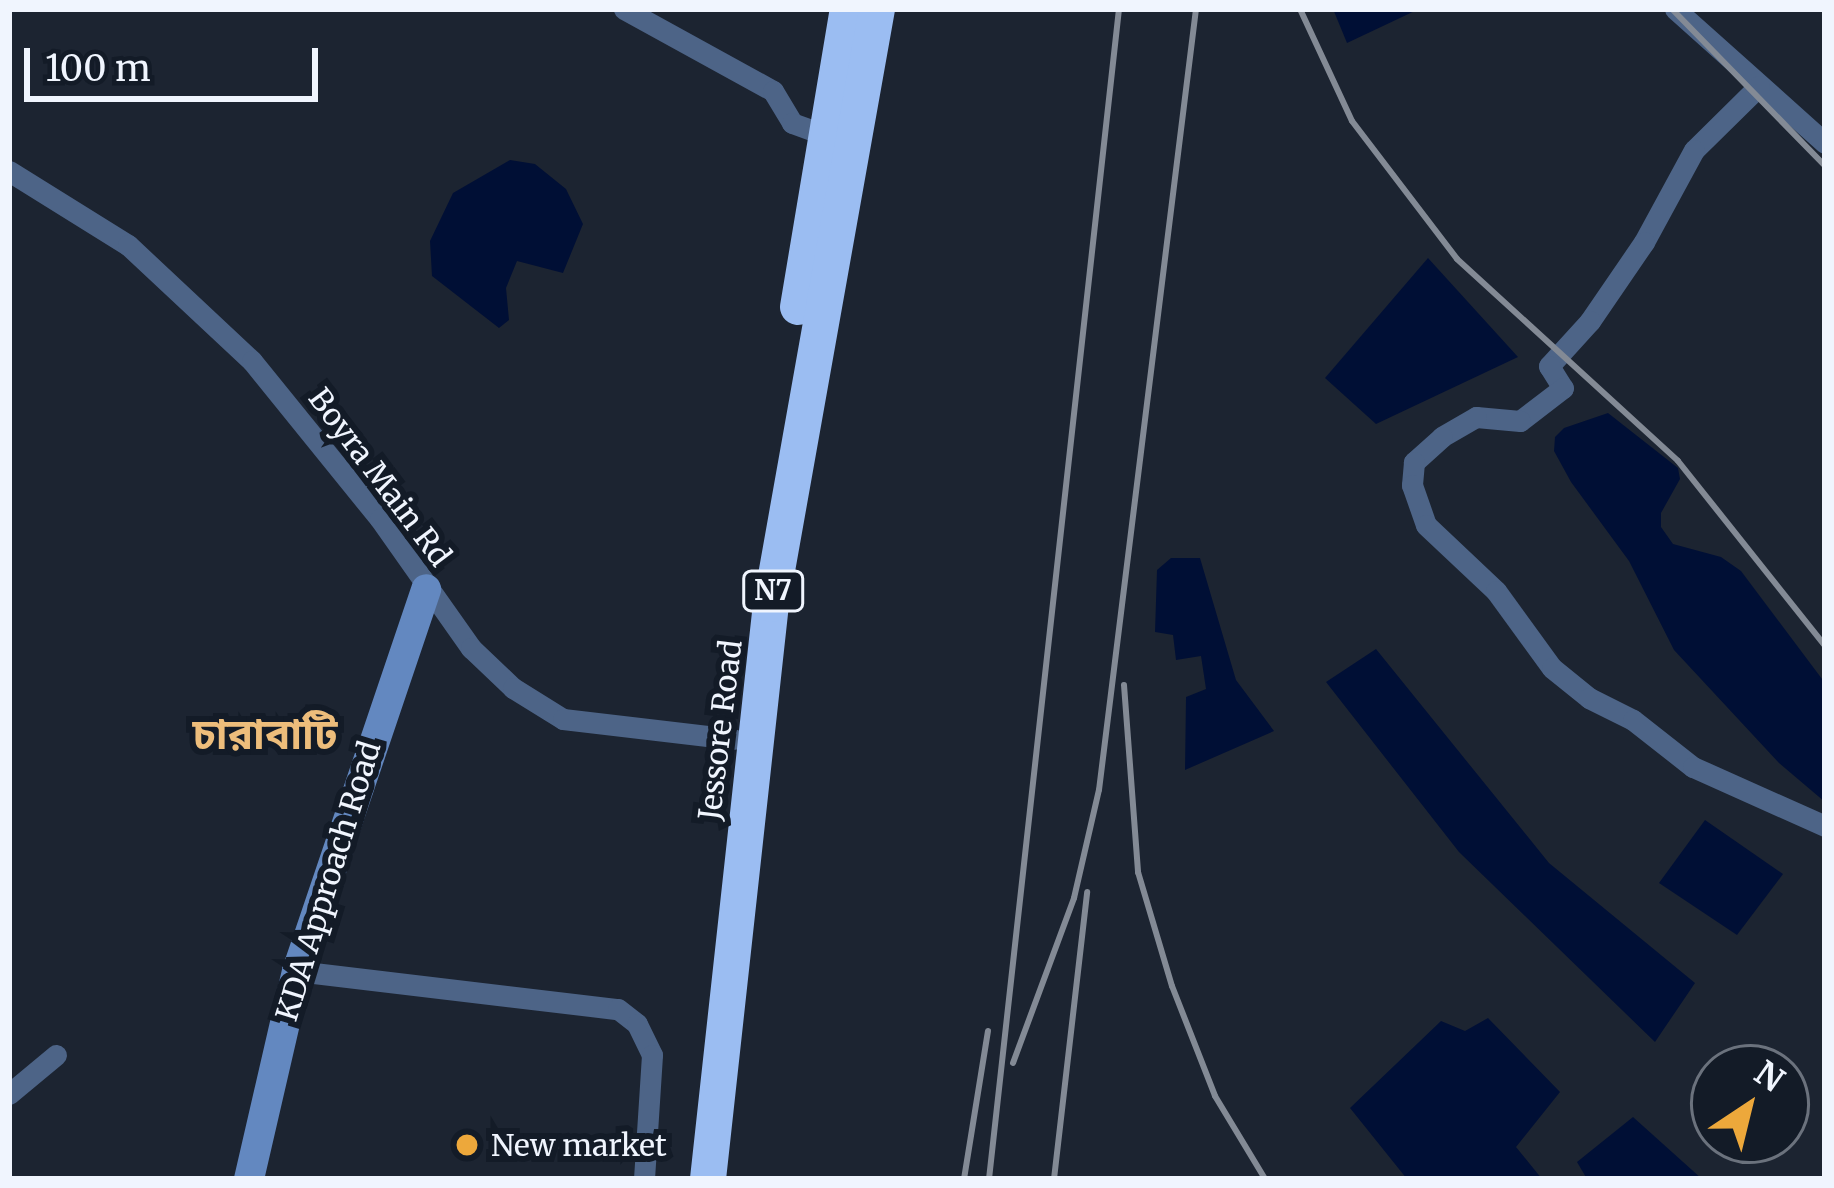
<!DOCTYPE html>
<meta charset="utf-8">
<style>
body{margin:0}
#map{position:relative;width:1834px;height:1188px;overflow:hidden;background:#1c2431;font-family:Merriweather,"Noto Sans Bengali",serif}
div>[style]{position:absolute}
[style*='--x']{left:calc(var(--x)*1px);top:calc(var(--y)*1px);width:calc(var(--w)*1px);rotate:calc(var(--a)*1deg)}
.water>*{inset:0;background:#000f35}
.street>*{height:21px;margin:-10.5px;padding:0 10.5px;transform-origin:10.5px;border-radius:10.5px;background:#4d6487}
.secondary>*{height:30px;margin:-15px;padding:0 15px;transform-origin:15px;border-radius:15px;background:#6388c0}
.highway>*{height:36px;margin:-18px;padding:0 18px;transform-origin:18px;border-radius:18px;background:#9bbdf2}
.rail>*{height:6px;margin:-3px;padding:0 3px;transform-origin:3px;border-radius:3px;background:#838a95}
.dots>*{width:33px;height:33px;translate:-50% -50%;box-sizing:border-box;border:6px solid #131b27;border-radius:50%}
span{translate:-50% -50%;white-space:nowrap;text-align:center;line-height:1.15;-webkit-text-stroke:12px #131b27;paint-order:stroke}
.shield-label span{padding:3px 9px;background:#131b27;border:3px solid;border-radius:9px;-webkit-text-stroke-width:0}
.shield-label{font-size:27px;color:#f0f5fe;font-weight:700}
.street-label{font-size:30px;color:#f0f5fe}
.poi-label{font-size:30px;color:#f0f5fe}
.left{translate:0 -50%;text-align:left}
.district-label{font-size:42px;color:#edbd7b;font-weight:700}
.frame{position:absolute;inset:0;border:12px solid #f0f5fe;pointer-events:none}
.north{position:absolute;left:1690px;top:1044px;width:120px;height:120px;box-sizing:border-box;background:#131b27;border:3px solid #6b727d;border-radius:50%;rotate:35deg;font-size:33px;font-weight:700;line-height:48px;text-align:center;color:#f0f5fe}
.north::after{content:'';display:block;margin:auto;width:42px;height:54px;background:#eda83b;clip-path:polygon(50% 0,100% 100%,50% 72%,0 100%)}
.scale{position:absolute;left:24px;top:48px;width:294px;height:54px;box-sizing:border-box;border:6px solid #f0f5fe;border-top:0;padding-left:15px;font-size:36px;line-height:42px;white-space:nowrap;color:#f0f5fe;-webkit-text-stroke:9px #131b27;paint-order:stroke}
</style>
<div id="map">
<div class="water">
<div style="clip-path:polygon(1333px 9px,1419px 9px,1347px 43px)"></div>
<div style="clip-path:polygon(510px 160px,535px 164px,566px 189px,583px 224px,563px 273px,517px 261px,506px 288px,509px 320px,499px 328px,432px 276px,430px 241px,453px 193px)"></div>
<div style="clip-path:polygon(1428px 258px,1518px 357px,1376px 424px,1325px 378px)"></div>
<div style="clip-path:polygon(1608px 413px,1678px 468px,1680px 479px,1661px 513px,1661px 527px,1673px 544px,1721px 557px,1741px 571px,1825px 683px,1825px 802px,1779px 763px,1674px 650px,1629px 561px,1571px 482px,1554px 451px,1555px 437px,1564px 428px)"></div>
<div style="clip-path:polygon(1171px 558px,1200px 558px,1236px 680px,1274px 731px,1185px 770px,1186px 697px,1206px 689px,1201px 656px,1176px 660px,1173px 635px,1155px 632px,1157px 570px)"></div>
<div style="clip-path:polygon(1376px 649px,1549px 863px,1695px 983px,1655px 1042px,1459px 852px,1326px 682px)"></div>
<div style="clip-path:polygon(1705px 820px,1783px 874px,1737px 935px,1659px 883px)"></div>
<div style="clip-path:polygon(1488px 1018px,1560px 1092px,1516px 1147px,1542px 1179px,1407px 1179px,1350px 1108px,1441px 1021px,1465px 1031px)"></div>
<div style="clip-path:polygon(1633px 1117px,1702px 1179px,1587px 1179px,1577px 1162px)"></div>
</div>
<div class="street">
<div style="--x:624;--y:9;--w:170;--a:28.8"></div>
<div style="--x:773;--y:91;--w:37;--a:59"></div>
<div style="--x:792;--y:123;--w:35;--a:20"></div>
<div style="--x:1675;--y:9;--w:201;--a:41.8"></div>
<div style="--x:1759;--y:86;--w:91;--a:135.4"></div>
<div style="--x:1694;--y:150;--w:105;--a:118.5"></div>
<div style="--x:1644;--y:242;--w:96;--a:124.4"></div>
<div style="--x:1590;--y:321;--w:61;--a:132.3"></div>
<div style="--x:1549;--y:366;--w:26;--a:58"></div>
<div style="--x:1563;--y:388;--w:54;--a:142.5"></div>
<div style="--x:1520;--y:421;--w:44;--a:-174.8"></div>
<div style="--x:1476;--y:417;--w:39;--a:150"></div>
<div style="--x:1442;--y:437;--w:38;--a:138"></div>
<div style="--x:1414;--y:462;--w:23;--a:95"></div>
<div style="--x:1412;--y:485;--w:42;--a:70.7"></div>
<div style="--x:1426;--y:525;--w:96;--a:43.3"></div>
<div style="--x:1496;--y:591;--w:95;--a:54"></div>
<div style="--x:1552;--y:668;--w:48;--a:39"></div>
<div style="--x:1589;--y:698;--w:49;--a:26.6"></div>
<div style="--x:1633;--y:720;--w:76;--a:38.1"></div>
<div style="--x:1693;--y:767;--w:145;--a:24.1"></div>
<div style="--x:9;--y:171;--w:140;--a:31.9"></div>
<div style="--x:128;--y:245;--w:170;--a:43.1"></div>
<div style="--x:252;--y:361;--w:203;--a:51"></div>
<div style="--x:380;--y:519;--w:158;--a:54.8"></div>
<div style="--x:471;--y:648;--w:58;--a:43.6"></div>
<div style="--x:513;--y:688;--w:59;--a:31.8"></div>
<div style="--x:563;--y:719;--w:171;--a:6.7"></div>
<div style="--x:297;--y:971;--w:323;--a:6.8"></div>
<div style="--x:618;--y:1009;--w:24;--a:38"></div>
<div style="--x:637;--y:1024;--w:34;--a:64"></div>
<div style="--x:652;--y:1055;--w:124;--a:93.7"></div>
<div style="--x:9;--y:1094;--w:61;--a:-39.7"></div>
</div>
<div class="secondary">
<div style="--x:249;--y:1179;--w:213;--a:-77"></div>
<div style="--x:297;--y:971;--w:403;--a:-71.3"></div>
</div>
<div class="highway">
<div style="--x:798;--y:307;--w:302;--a:-80.5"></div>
<div style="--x:708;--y:1179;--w:578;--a:-83.75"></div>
<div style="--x:771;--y:604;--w:604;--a:-79.9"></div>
</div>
<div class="rail">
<div style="--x:1300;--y:9;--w:123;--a:65.1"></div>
<div style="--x:1352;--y:121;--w:173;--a:52.7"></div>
<div style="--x:1457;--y:259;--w:299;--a:42.4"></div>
<div style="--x:1678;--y:461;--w:236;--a:51.5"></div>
<div style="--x:1672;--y:9;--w:219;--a:45.7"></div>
<div style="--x:1124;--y:685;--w:188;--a:85.7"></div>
<div style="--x:1138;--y:872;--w:119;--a:73.4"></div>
<div style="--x:1172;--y:986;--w:118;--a:68.6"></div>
<div style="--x:1215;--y:1096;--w:97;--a:58.9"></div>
<div style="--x:1013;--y:1063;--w:176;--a:-69.7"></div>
<div style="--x:1074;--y:898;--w:111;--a:-77"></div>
<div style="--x:1099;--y:790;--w:787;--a:-82.92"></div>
<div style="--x:964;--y:1179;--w:150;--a:-80.8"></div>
<div style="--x:989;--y:1179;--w:1177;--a:-83.66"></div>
<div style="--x:1054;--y:1179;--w:289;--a:-83.4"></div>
</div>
<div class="dots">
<div style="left:467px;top:1145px;background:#eda83b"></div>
</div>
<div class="shield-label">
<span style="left:773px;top:591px">N7</span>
</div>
<div class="street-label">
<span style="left:380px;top:477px;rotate:53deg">Boyra Main Rd</span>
<span style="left:720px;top:730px;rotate:-83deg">Jessore Road</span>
<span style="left:328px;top:881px;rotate:-73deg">KDA Approach Road</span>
</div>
<div class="poi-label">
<span class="left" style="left:491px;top:1145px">New market</span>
</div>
<div class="district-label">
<span style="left:265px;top:734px">চারাবাটি</span>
</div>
<div class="frame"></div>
<div class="north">N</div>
<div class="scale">100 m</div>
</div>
